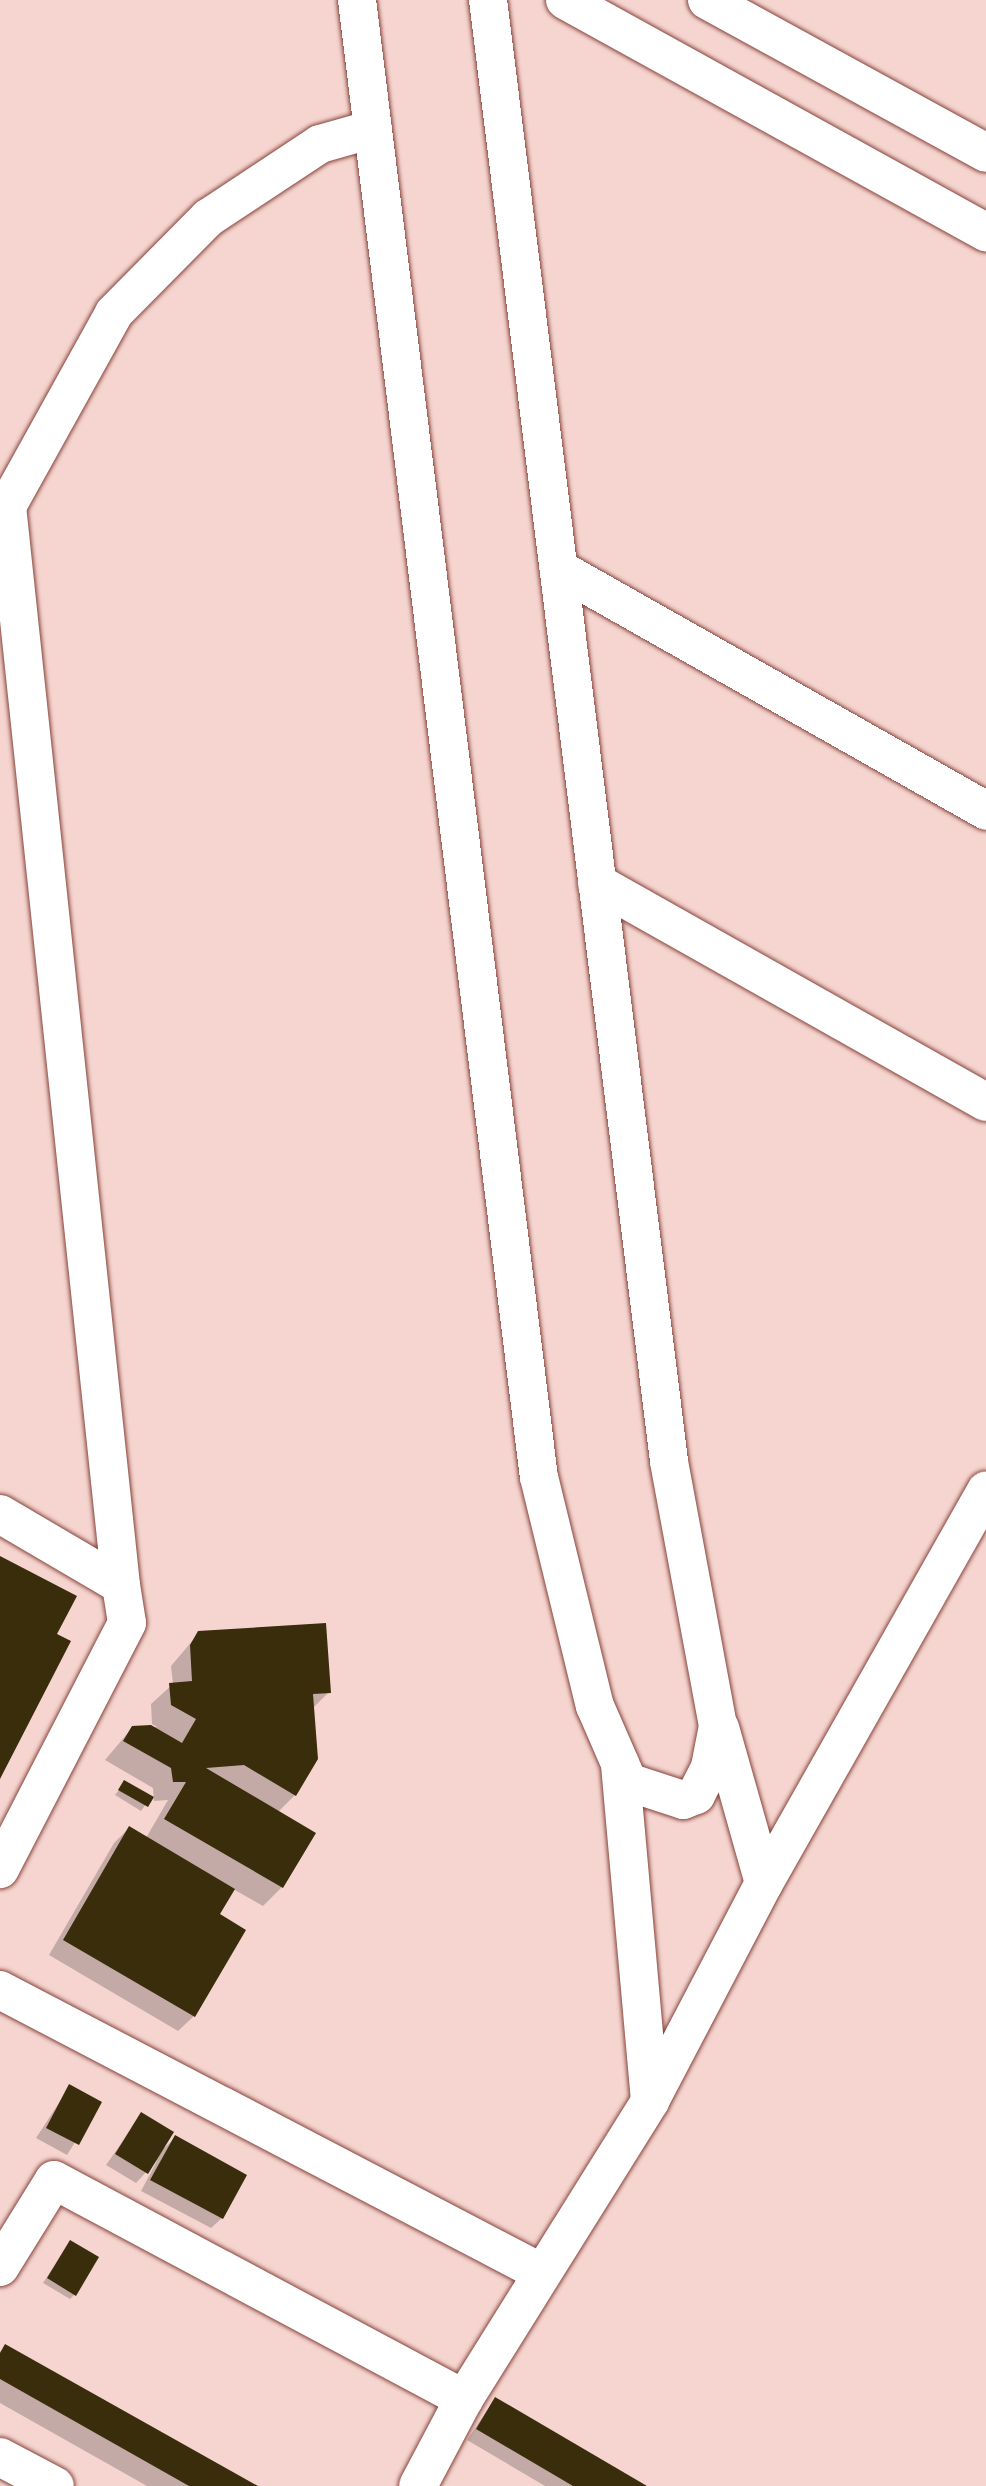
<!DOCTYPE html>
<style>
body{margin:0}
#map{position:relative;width:986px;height:2486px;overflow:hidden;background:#f6d5d0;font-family:Merriweather,serif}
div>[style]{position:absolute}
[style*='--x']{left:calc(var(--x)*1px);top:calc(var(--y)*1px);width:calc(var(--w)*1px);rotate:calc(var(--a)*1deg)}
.shadow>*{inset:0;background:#0003}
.building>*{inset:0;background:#392d0b}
.roads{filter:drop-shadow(0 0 2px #87433a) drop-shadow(0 0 2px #87433a)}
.minor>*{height:38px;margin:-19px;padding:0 19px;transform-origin:19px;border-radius:19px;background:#fff}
span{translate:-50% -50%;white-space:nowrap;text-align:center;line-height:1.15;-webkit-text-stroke:7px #fff;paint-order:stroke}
</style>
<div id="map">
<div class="shadow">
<div style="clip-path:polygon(199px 1633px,329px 1692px,312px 1709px,295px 1795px,278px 1812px,282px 1887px,263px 1906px,233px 1889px,218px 1915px,194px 2016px,178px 2031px,49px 1955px,114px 1843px,129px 1828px,146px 1838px,168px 1800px,154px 1801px,153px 1788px,105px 1760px,132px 1728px,157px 1727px,152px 1724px,151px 1704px,173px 1684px,171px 1666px)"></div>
<div style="clip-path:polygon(125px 1782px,151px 1797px,141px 1811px,115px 1795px)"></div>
<div style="clip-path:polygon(70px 2086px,100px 2102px,67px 2155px,36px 2138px)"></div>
<div style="clip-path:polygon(142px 2114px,162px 2150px,175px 2138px,222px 2218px,211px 2228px,141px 2191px,158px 2159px,136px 2183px,106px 2165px)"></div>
<div style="clip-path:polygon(70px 2242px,75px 2294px,70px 2299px,43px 2283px)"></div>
<div style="clip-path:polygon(6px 2346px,254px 2486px,147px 2486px,0 2403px,0 2352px)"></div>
<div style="clip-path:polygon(495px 2399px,644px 2486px,545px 2486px,467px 2440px)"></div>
</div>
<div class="building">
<div style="clip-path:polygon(0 1556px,77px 1596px,57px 1634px,71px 1641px,0 1779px)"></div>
<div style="clip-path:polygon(326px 1623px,331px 1693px,313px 1694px,318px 1759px,296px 1796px,244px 1765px,206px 1768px,316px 1833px,283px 1888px,164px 1819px,186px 1782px,173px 1782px,171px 1768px,123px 1741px,132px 1726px,151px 1725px,182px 1743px,196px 1719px,171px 1705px,169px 1683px,192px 1681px,190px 1645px,198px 1631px)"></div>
<div style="clip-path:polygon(124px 1780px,154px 1797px,148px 1807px,118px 1790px)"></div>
<div style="clip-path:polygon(129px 1826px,235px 1889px,220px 1914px,246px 1930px,195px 2017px,63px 1940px)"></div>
<div style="clip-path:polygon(69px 2084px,102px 2102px,79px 2145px,46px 2128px)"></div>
<div style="clip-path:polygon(141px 2112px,174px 2132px,148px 2174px,115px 2154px)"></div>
<div style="clip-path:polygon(175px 2135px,247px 2175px,223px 2219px,150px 2180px)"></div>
<div style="clip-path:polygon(70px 2240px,99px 2257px,76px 2296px,47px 2278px)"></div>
<div style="clip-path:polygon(5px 2344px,258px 2486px,189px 2486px,0 2379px,0 2353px)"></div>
<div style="clip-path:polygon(495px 2397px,647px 2486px,573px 2486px,476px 2429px)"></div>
</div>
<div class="roads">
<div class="minor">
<div style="--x:357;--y:0;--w:1488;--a:82.98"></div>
<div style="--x:539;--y:1477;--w:236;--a:76.3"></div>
<div style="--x:595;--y:1706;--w:83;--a:66.5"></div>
<div style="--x:628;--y:1782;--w:58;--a:18.1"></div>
<div style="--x:683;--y:1800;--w:14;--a:-21"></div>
<div style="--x:696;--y:1795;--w:31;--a:-63"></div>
<div style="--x:710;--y:1767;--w:42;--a:-79"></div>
<div style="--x:718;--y:1726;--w:269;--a:-100.5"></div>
<div style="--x:669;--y:1461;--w:1472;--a:-97.06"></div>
<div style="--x:565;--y:0;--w:481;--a:28.9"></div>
<div style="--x:707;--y:0;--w:318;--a:28.7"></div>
<div style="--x:7;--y:506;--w:1085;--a:83.97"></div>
<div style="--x:0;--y:519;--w:235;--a:-61"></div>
<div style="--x:114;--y:313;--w:134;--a:-45.3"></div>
<div style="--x:208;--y:218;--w:134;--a:-33.5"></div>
<div style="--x:320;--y:144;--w:55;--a:-15.8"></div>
<div style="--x:559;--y:569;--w:491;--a:29.5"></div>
<div style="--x:597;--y:883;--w:446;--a:29.4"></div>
<div style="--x:0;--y:1514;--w:140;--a:30.4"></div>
<div style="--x:121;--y:1585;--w:38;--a:81"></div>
<div style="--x:127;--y:1623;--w:277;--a:117.3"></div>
<div style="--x:764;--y:1883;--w:451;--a:-60.5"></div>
<div style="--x:0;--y:1990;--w:609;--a:27.57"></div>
<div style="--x:650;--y:2101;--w:246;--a:-62.4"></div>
<div style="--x:764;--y:1883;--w:161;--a:-105.8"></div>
<div style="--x:0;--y:2267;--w:102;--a:-58.2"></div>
<div style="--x:54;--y:2180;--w:465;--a:28.1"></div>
<div style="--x:464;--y:2399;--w:98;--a:117.9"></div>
<div style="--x:464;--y:2399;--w:351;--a:-58"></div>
<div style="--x:650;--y:2101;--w:339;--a:-95.1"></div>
<div style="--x:0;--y:2457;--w:62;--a:27.8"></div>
</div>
</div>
</div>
